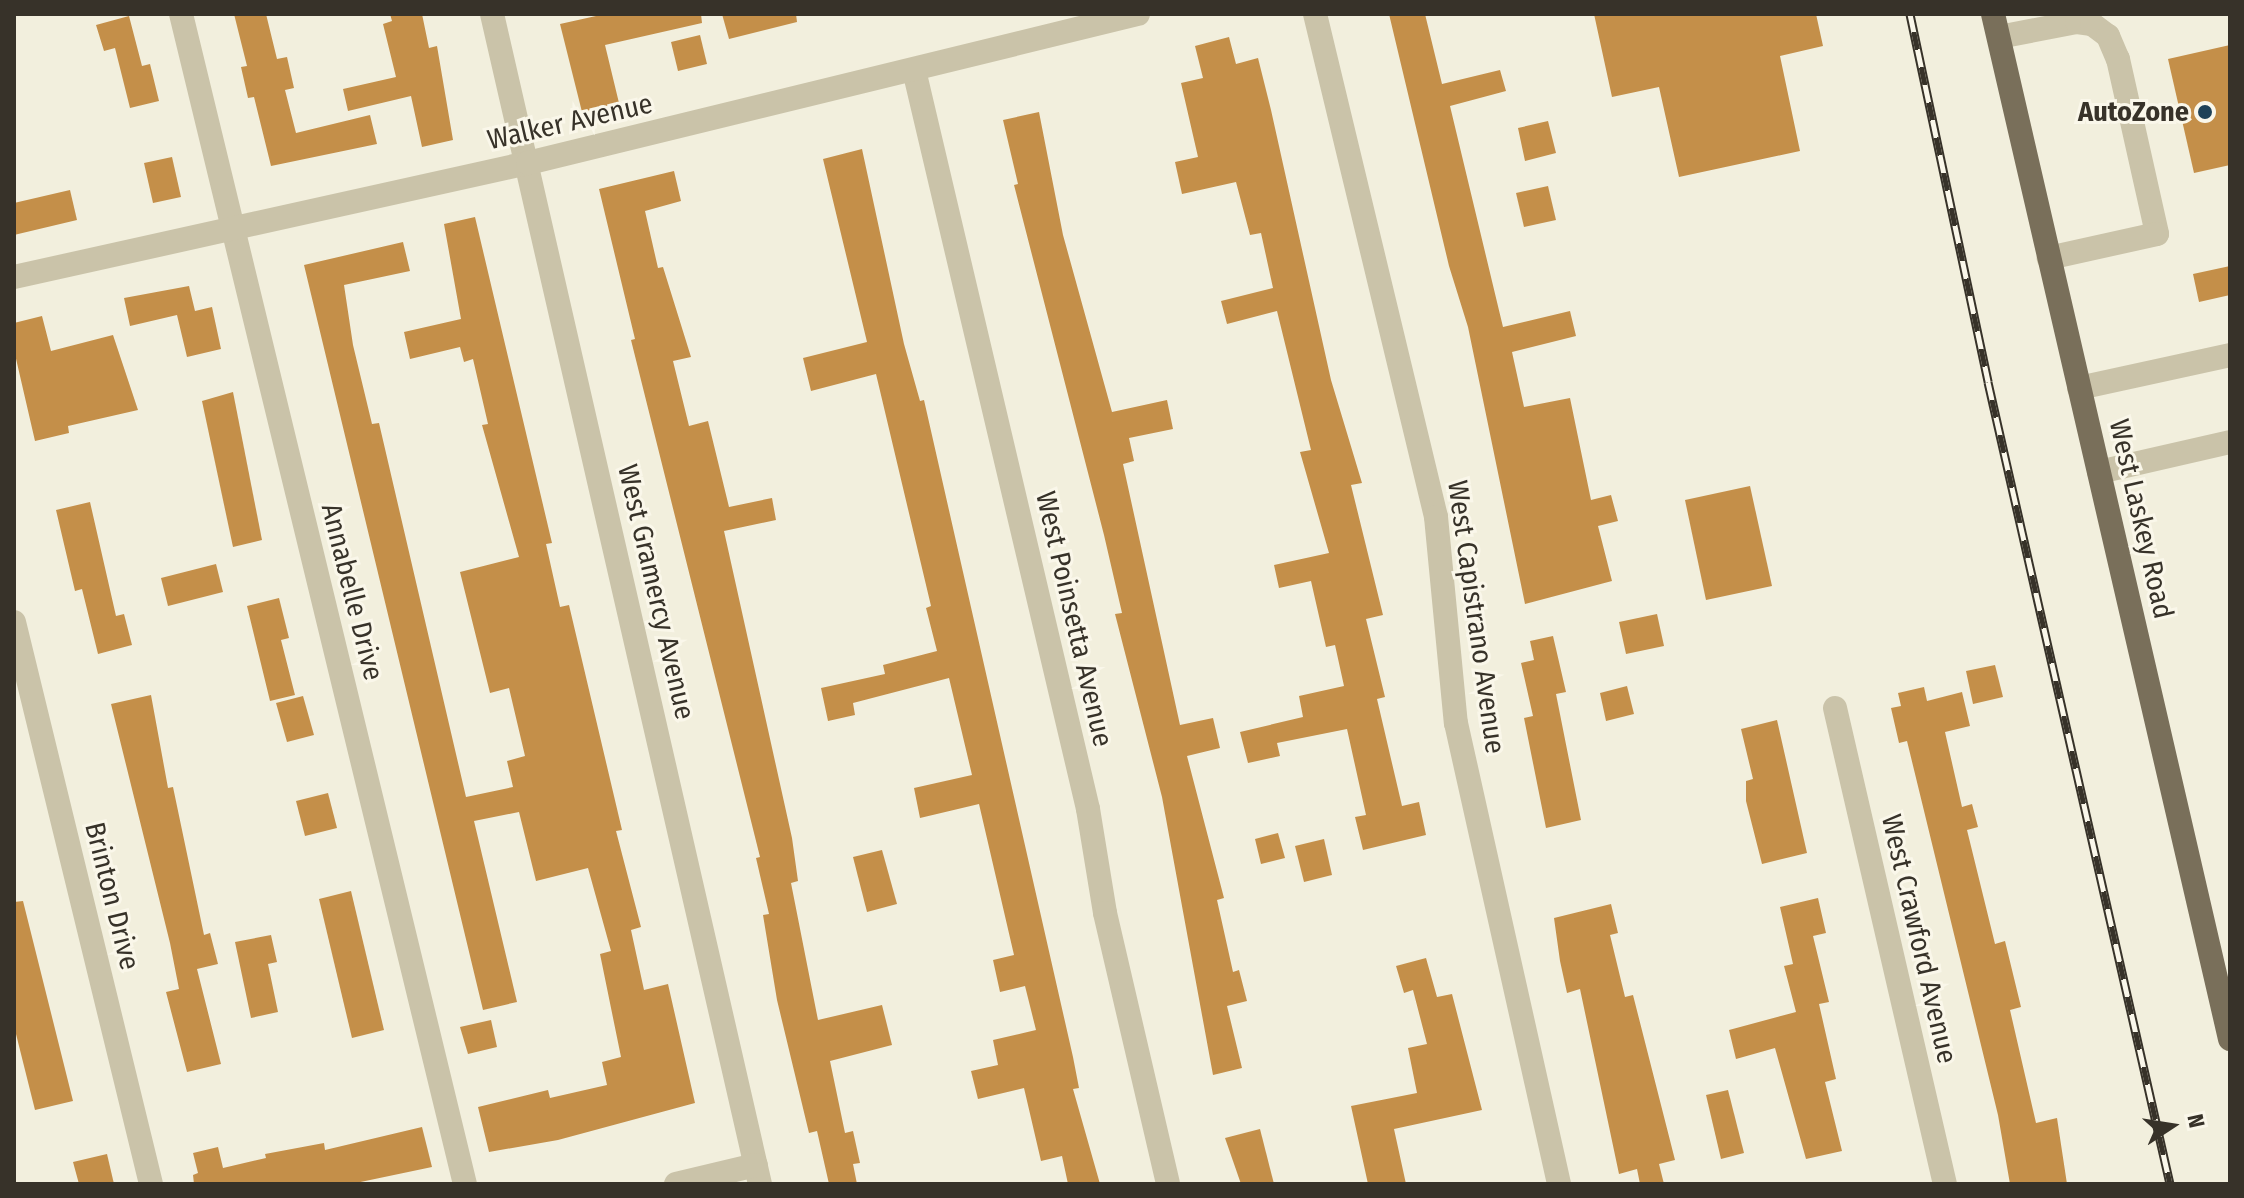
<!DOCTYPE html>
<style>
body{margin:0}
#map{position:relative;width:2244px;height:1198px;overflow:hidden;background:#f2efdd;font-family:"Fira Sans Condensed",sans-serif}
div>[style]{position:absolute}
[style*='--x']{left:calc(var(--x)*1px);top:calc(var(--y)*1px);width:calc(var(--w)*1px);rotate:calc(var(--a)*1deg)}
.building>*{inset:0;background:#c48f49}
.minor>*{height:24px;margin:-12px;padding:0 12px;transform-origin:12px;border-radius:12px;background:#cac3a9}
.major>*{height:24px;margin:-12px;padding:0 12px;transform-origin:12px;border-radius:12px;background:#796f5a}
.rail>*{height:9px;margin-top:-4.5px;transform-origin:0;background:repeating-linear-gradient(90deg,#faf7ea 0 18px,#373229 0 36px);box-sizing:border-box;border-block:2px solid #373229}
.dots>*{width:22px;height:22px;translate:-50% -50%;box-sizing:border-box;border:4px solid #faf7ea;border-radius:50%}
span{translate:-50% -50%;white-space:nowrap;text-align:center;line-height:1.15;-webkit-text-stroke:6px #faf7ea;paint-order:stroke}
.poi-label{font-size:28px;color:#373229;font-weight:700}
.right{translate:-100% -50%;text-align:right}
.street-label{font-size:28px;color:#373229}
.frame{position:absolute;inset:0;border:16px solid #373229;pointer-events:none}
.north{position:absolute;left:2132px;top:1086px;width:80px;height:80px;-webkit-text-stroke:6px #faf7ea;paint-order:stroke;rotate:78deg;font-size:22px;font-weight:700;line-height:32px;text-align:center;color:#373229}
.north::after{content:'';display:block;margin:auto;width:28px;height:36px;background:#373229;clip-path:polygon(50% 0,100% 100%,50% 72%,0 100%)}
</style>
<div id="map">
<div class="building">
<div style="clip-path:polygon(234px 14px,266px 14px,277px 59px,287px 57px,294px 88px,285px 90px,296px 133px,370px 115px,377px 144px,271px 166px,254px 97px,248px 98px,241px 67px,247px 66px)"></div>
<div style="clip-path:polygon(390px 14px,422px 14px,429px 48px,437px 46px,453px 140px,422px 147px,411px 96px,348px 111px,343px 89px,396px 77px,383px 24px,392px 21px)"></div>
<div style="clip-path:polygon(605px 14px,701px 14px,702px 23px,605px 45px,619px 103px,582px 112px,560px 24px)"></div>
<div style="clip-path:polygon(722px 14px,796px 14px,797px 22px,729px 39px)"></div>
<div style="clip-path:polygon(1389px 14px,1425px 14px,1442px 84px,1500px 70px,1506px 91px,1450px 106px,1503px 327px,1570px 311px,1576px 336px,1512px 352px,1524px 407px,1570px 398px,1591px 500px,1611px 495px,1618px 521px,1598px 526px,1612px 581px,1525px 604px,1468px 327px,1449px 266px)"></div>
<div style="clip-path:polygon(1594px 14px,1816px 14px,1823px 46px,1780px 56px,1800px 151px,1679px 177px,1659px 87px,1612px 97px)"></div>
<div style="clip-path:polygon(129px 16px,142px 66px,150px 64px,159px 101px,130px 108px,115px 48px,104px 51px,96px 25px)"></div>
<div style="clip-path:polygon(700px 35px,707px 64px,678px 71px,671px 42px)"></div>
<div style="clip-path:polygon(1229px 37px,1236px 64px,1258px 58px,1271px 110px,1331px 380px,1362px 483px,1351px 485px,1383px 615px,1366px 619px,1385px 697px,1377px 699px,1402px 806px,1419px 802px,1426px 835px,1363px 850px,1355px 817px,1366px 815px,1347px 729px,1277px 743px,1280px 756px,1248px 763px,1240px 732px,1303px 717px,1299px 696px,1344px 686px,1335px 645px,1326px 647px,1311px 581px,1279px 588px,1274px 565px,1329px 553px,1300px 452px,1311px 450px,1277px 311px,1227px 324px,1221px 301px,1273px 288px,1261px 233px,1250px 235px,1236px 182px,1182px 194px,1175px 162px,1198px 157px,1181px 83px,1203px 78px,1195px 46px)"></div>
<div style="clip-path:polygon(2230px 45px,2230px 165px,2194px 173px,2168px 59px)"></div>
<div style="clip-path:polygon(1039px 112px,1063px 235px,1112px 412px,1167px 400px,1173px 429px,1129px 438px,1134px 461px,1123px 464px,1180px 725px,1213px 718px,1220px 748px,1187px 756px,1224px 898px,1217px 900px,1233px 972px,1239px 970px,1247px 1001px,1227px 1006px,1242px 1068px,1213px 1075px,1162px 797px,1115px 614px,1122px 613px,1104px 535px,1014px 185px,1018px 184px,1003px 120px)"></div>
<div style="clip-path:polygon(1548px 121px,1556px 153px,1525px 161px,1518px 128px)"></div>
<div style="clip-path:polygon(862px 149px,904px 344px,920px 401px,924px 400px,1073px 1057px,1079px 1088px,1073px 1089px,1100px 1184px,1068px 1184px,1062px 1156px,1041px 1161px,1024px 1088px,978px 1099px,971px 1071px,998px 1065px,993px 1040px,1036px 1030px,1025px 986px,1000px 992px,993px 960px,1014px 955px,979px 804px,920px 818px,914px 788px,972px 775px,949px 678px,853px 703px,855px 715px,828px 721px,821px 688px,885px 674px,883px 665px,937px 651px,926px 608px,931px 606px,876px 374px,811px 391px,803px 358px,867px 342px,823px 159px)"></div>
<div style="clip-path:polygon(172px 157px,181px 197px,153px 203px,144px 163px)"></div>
<div style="clip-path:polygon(674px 171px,681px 201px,645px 211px,658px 268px,663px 267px,691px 357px,673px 361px,689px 426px,708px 421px,729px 507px,772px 498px,776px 520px,724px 531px,792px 838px,798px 881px,791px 883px,818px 1020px,882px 1005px,892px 1045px,830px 1061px,845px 1133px,853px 1131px,860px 1163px,853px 1164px,857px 1184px,829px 1184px,817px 1131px,809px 1133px,777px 1000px,763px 915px,769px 914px,756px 858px,760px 857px,631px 340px,635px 339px,599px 189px)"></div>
<div style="clip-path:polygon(1548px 186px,1556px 220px,1524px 227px,1516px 193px)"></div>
<div style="clip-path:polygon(70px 190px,77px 220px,14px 235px,14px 203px)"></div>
<div style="clip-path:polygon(475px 217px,552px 543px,546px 544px,560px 607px,569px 605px,622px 830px,616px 831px,641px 927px,631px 930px,644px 990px,668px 984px,695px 1103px,558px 1140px,489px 1152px,478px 1107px,548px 1090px,550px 1098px,607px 1085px,602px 1062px,621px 1057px,600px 954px,611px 951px,588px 868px,536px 881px,519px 812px,474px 821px,517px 1002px,483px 1010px,304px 265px,403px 242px,410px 271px,344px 285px,353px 345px,372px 424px,379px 423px,466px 797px,513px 787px,507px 761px,525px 756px,509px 688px,490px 693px,460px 572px,519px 557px,482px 425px,488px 424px,473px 359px,464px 362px,460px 347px,410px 359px,404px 332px,461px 319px,444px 224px)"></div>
<div style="clip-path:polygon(2230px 266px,2230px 295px,2199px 302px,2193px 274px)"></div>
<div style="clip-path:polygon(189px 286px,195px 311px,212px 307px,221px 349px,187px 357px,177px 315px,130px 326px,124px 298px)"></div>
<div style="clip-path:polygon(42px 316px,51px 351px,113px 335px,138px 410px,68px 426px,69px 433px,35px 441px,14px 350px,14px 323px)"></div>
<div style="clip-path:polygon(233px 392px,262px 540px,233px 547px,202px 401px)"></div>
<div style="clip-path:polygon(1750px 486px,1772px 586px,1706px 600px,1685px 500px)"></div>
<div style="clip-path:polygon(90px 502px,116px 616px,124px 614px,132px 645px,98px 654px,82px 589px,75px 591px,56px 510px)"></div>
<div style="clip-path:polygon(216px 564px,223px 592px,168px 606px,161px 578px)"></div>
<div style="clip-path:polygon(279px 598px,289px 638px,281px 640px,295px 695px,270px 701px,247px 606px)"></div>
<div style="clip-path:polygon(1657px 614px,1664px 646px,1626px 654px,1619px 622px)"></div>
<div style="clip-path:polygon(1553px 636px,1566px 692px,1556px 694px,1581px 820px,1546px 828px,1524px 718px,1533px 716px,1521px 663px,1534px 660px,1530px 641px)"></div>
<div style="clip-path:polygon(1995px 665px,2003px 697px,1973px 704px,1966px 671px)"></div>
<div style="clip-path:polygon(1627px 686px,1634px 714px,1606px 721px,1600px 693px)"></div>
<div style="clip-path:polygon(1924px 687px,1927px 701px,1962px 692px,1970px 726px,1945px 732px,1962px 807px,1972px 804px,1978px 827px,1967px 830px,1995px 944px,2005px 941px,2021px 1007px,2010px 1010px,2036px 1123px,2057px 1118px,2067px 1184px,2010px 1184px,1998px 1115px,1907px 741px,1899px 743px,1891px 708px,1901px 706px,1898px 693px)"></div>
<div style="clip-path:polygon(151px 695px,168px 788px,173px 787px,204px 935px,210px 933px,218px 964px,197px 969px,221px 1064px,187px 1072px,166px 992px,179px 989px,170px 943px,111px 704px)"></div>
<div style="clip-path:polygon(303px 696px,314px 735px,287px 742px,276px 703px)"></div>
<div style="clip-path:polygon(1777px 720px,1807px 853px,1762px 864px,1746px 801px,1746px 781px,1753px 779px,1741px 729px)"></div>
<div style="clip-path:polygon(328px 793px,337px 828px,305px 836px,296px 801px)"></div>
<div style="clip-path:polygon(1278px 833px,1285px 858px,1261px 864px,1255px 839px)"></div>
<div style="clip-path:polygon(1324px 839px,1332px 875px,1304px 882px,1295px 846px)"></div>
<div style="clip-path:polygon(882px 850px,897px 904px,867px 912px,853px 857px)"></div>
<div style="clip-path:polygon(351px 891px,384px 1030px,352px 1038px,319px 899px)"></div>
<div style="clip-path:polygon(1818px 898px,1826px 933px,1813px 936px,1829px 1002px,1819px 1004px,1836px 1079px,1825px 1082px,1842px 1151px,1806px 1159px,1775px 1048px,1736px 1059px,1729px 1030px,1796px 1012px,1784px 966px,1793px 964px,1780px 907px)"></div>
<div style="clip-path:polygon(23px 901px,73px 1101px,35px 1110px,14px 1026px,14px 902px)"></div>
<div style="clip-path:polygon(1611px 904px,1618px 933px,1610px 935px,1625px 997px,1633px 995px,1675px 1160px,1659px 1164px,1664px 1184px,1640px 1184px,1637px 1169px,1619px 1174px,1580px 989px,1567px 993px,1560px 961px,1554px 918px)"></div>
<div style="clip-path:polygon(271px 935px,277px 962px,268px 964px,278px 1012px,251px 1018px,235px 942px)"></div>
<div style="clip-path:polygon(1426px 958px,1437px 997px,1452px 994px,1482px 1110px,1394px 1129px,1406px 1184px,1368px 1184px,1351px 1106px,1417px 1093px,1408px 1048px,1427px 1044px,1413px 990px,1404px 993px,1396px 966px)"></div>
<div style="clip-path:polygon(491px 1020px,497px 1047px,468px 1054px,460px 1027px)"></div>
<div style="clip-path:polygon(1728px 1090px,1744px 1153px,1721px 1159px,1706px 1095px)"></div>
<div style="clip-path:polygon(422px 1127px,432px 1167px,351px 1184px,194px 1184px,193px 1175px,198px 1173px,193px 1153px,218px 1147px,223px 1168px,266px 1158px,265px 1154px,324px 1143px,325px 1150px)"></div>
<div style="clip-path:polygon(1260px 1129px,1274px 1184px,1241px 1184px,1225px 1138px)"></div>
<div style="clip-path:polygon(107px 1154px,114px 1184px,79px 1184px,73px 1162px)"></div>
</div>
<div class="minor">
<div style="--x:181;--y:14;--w:1204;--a:76.36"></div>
<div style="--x:492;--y:14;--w:1200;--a:77.1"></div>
<div style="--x:1315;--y:14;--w:517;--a:76.47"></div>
<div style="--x:1436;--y:517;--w:207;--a:84.5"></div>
<div style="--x:1456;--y:723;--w:472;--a:77.4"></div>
<div style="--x:1999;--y:37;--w:79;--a:-10.9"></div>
<div style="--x:2077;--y:22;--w:15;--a:8"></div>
<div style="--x:2092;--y:24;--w:20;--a:37"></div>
<div style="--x:2108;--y:36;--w:25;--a:67"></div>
<div style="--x:2118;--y:59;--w:179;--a:77.4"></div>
<div style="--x:2157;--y:234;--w:111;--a:167.5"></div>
<div style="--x:914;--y:70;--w:759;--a:76.75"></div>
<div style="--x:1088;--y:809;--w:105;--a:80.7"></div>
<div style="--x:1105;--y:913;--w:278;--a:76.9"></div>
<div style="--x:14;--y:277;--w:526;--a:-12.51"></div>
<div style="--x:528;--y:163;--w:628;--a:-13.73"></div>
<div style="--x:2079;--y:388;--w:155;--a:-12.3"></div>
<div style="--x:2099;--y:472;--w:134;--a:-12.9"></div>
<div style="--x:14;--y:622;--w:578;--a:76.3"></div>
<div style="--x:1835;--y:708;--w:489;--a:77"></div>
<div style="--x:676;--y:1184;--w:82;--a:-13.4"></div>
</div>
<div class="major">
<div style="--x:1993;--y:14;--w:1052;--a:76.98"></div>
</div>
<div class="rail">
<div style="--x:1910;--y:14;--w:376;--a:78"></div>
<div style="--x:1988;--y:382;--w:822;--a:77.21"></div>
</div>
<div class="dots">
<div style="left:2205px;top:112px;background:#1f4258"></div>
</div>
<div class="poi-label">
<span class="right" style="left:2189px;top:112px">AutoZone</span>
</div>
<div class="street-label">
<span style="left:570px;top:122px;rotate:-13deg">Walker Avenue</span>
<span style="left:2141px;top:519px;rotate:77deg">West Laskey Road</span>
<span style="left:352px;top:592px;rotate:76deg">Annabelle Drive</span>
<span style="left:656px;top:592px;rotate:77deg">West Gramercy Avenue</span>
<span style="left:1476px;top:617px;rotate:82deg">West Capistrano Avenue</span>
<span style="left:1074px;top:619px;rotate:77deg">West Poinsetta Avenue</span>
<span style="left:112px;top:896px;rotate:76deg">Brinton Drive</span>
<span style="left:1919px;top:939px;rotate:77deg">West Crawford Avenue</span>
</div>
<div class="frame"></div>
<div class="north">N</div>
</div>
